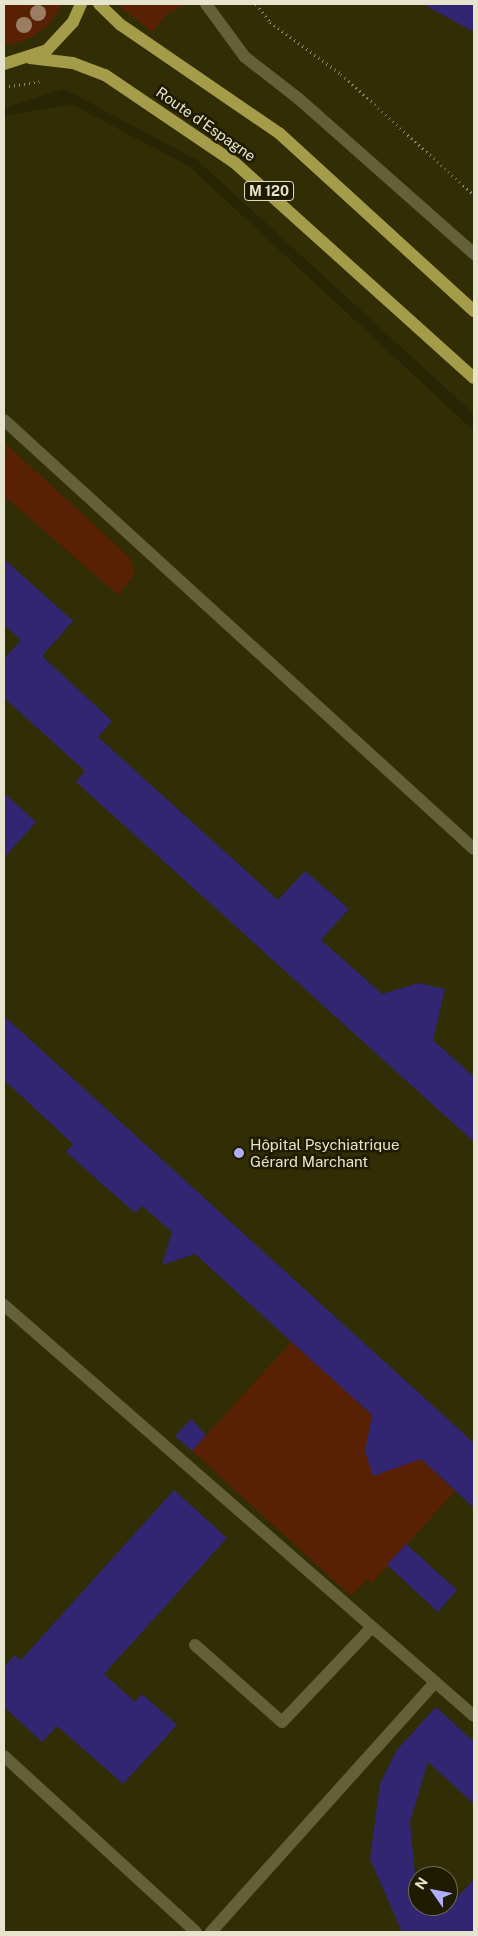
<!DOCTYPE html>
<meta charset="utf-8">
<style>
body{margin:0}
#map{position:relative;width:478px;height:1936px;overflow:hidden;background:#282504;font-family:"Public Sans",sans-serif}
div>[style]{position:absolute}
[style*='--x']{left:calc(var(--x)*1px);top:calc(var(--y)*1px);width:calc(var(--w)*1px);rotate:calc(var(--a)*1deg)}
.built>*{inset:0;background:#312d05}
.green>*{inset:0;background:#582104}
.building>*{inset:0;background:#322673}
.path>*{height:3px;margin-top:-1.5px;transform-origin:0;background:repeating-linear-gradient(90deg,#8d8a6e 0 1px,transparent 0 5px)}
.service>*{height:12px;margin:-6px;padding:0 6px;transform-origin:6px;border-radius:6px;background:#64613a}
.primary>*{height:12px;margin:-6px;padding:0 6px;transform-origin:6px;border-radius:6px;background:#a49c48}
.trees>*{width:16px;height:16px;margin:-8px;border-radius:50%;background:#9a7e64}
.dots>*{width:14px;height:14px;translate:-50% -50%;box-sizing:border-box;border:2px solid #1f1b00;border-radius:50%}
span{translate:-50% -50%;white-space:nowrap;text-align:center;line-height:1.15;-webkit-text-stroke:5px #1f1b00;paint-order:stroke}
.shield-label span{padding:1px 4px;background:#1f1b00;border:1px solid;border-radius:4px;-webkit-text-stroke-width:0}
.shield-label{font-size:14px;color:#e6e4cd;font-weight:700}
.street-label{font-size:15px;color:#e6e4cd}
.poi-label{font-size:15px;color:#e6e4cd}
.left{translate:0 -50%;text-align:left}
.frame{position:absolute;inset:0;border:5px solid #e6e4cd;pointer-events:none}
.north{position:absolute;left:408px;top:1866px;width:50px;height:50px;box-sizing:border-box;background:#1f1b00;border:1px solid #6f6b52;border-radius:50%;rotate:303deg;font-size:14px;font-weight:700;line-height:20px;text-align:center;color:#e6e4cd}
.north::after{content:'';display:block;margin:auto;width:18px;height:22px;background:#afaefa;clip-path:polygon(50% 0,100% 100%,50% 72%,0 100%)}
</style>
<div id="map">
<div class="built">
<div style="clip-path:polygon(4px 4px,474px 4px,474px 414px,197px 160px,64px 89px,4px 108px)"></div>
<div style="clip-path:polygon(evenodd,71px 104px,189px 166px,474px 431px,474px 1932px,4px 1932px,4px 116px,71px 104px,418px 1876px,448px 1876px,448px 1906px,418px 1906px,418px 1876px)"></div>
</div>
<div class="green">
<div style="clip-path:polygon(4px 4px,62px 4px,49px 25px,31px 38px,10px 45px,4px 45px)"></div>
<div style="clip-path:polygon(117px 4px,187px 4px,167px 14px,152px 32px)"></div>
<div style="clip-path:polygon(4px 442px,130px 558px,135px 574px,118px 595px,4px 496px)"></div>
<div style="clip-path:polygon(291px 1342px,376px 1418px,368px 1436px,378px 1450px,366px 1454px,373px 1476px,397px 1467px,398px 1438px,455px 1491px,372px 1583px,367px 1579px,351px 1596px,192px 1451px)"></div>
</div>
<div class="building">
<div style="clip-path:polygon(423px 4px,474px 4px,474px 32px)"></div>
<div style="clip-path:polygon(4px 559px,73px 621px,42px 656px,112px 721px,98px 737px,278px 900px,305px 871px,349px 909px,321px 940px,382px 994px,419px 983px,445px 989px,433px 1040px,474px 1077px,474px 1142px,76px 782px,85px 771px,4px 698px,4px 659px,21px 640px,4px 625px)"></div>
<div style="clip-path:polygon(4px 793px,36px 822px,4px 858px)"></div>
<div style="clip-path:polygon(4px 1016px,474px 1443px,474px 1508px,421px 1459px,373px 1476px,365px 1451px,372px 1415px,195px 1254px,162px 1265px,172px 1232px,142px 1206px,135px 1213px,66px 1152px,73px 1144px,4px 1080px)"></div>
<div style="clip-path:polygon(191px 1419px,206px 1435px,192px 1451px,175px 1436px)"></div>
<div style="clip-path:polygon(174px 1490px,227px 1538px,104px 1674px,135px 1702px,142px 1694px,177px 1725px,123px 1784px,57px 1726px,42px 1742px,4px 1707px,4px 1667px,15px 1655px,21px 1660px)"></div>
<div style="clip-path:polygon(406px 1544px,457px 1590px,438px 1612px,387px 1565px)"></div>
<div style="clip-path:polygon(436px 1707px,474px 1742px,474px 1804px,428px 1762px,410px 1822px,418px 1906px,449px 1906px,474px 1879px,474px 1932px,402px 1932px,370px 1859px,380px 1784px,396px 1751px)"></div>
</div>
<div class="path">
<div style="--x:256;--y:4;--w:23;--a:52"></div>
<div style="--x:270;--y:22;--w:88;--a:36.2"></div>
<div style="--x:341;--y:74;--w:180;--a:42.3"></div>
<div style="--x:4;--y:87;--w:36;--a:-9"></div>
</div>
<div class="service">
<div style="--x:206;--y:4;--w:66;--a:53.7"></div>
<div style="--x:245;--y:57;--w:68;--a:37.9"></div>
<div style="--x:299;--y:99;--w:234;--a:41.5"></div>
<div style="--x:4;--y:420;--w:636;--a:42.39"></div>
<div style="--x:4;--y:1305;--w:624;--a:41.17"></div>
<div style="--x:195;--y:1645;--w:116;--a:41.5"></div>
<div style="--x:282;--y:1722;--w:131;--a:-46.5"></div>
<div style="--x:4;--y:1756;--w:260;--a:42.5"></div>
<div style="--x:211;--y:1932;--w:336;--a:-48.1"></div>
</div>
<div class="primary">
<div style="--x:99;--y:4;--w:30;--a:44"></div>
<div style="--x:121;--y:25;--w:191;--a:34.4"></div>
<div style="--x:279;--y:133;--w:264;--a:42.4"></div>
<div style="--x:30;--y:58;--w:43;--a:6.6"></div>
<div style="--x:73;--y:63;--w:34;--a:21"></div>
<div style="--x:105;--y:75;--w:157;--a:34.1"></div>
<div style="--x:235;--y:163;--w:321;--a:42"></div>
<div style="--x:4;--y:64;--w:45;--a:-18"></div>
<div style="--x:47;--y:50;--w:38;--a:-47"></div>
<div style="--x:73;--y:22;--w:20;--a:-66"></div>
</div>
<div class="trees">
<div style="left:38px;top:13px"></div>
<div style="left:24px;top:25px"></div>
</div>
<div class="dots">
<div style="left:239px;top:1153px;background:#afaefa"></div>
</div>
<div class="shield-label">
<span style="left:269px;top:191px">M 120</span>
</div>
<div class="street-label">
<span style="left:206px;top:124px;rotate:35deg">Route d'Espagne</span>
</div>
<div class="poi-label">
<span class="left" style="left:250px;top:1153px">Hôpital Psychiatrique<br>Gérard Marchant</span>
</div>
<div class="frame"></div>
<div class="north">N</div>
</div>
